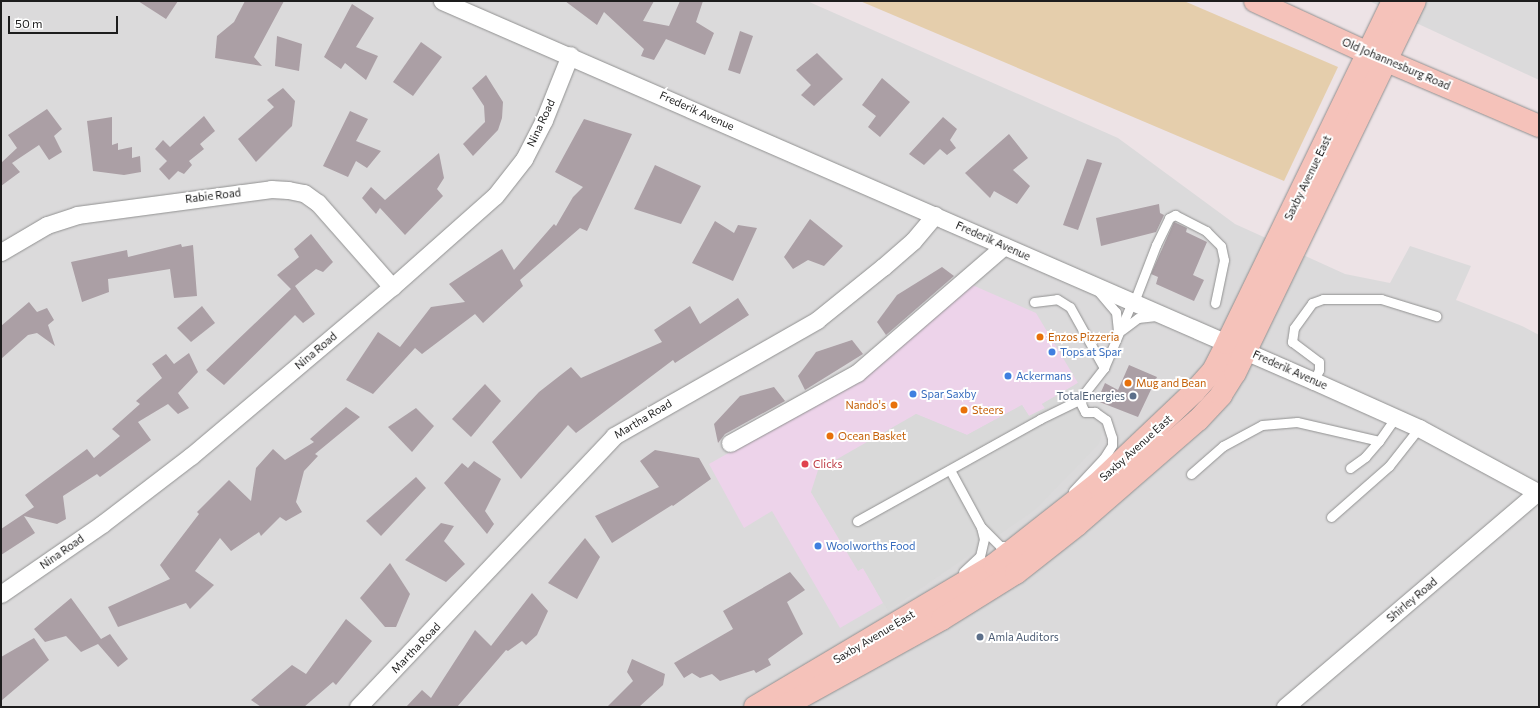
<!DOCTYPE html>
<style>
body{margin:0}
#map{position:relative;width:1540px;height:708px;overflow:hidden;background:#ede3e6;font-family:Commissioner,sans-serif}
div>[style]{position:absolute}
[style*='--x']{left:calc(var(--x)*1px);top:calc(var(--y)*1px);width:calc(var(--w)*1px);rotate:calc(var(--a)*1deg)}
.residential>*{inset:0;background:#dbdadb}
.commercial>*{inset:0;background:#edd3ea}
.grass>*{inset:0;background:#e5ceac}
.parking>*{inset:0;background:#d9d9d9}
.building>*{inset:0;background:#ab9fa5}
.roads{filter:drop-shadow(0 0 1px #919191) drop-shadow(0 0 1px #919191)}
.lane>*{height:9px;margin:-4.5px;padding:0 4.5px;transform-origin:4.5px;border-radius:4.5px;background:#fff}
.street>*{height:17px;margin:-8.5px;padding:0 8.5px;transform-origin:8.5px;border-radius:8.5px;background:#fff}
.secondary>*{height:22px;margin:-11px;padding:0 11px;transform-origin:11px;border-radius:11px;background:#f5c2ba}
.dots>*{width:11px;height:11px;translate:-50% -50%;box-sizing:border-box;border:2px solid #fff;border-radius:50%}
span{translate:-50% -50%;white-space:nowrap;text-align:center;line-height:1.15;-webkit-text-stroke:4px #fff;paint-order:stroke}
.street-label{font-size:11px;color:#1d1d1d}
.food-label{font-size:11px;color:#c56008}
.left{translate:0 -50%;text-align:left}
.right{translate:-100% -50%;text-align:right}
.shop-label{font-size:11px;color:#366cbe}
.service-label{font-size:11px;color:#4e5e75}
.health-label{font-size:11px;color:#be3a42}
.frame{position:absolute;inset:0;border:2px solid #1d1d1d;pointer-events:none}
.scale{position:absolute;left:8px;top:16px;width:110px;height:18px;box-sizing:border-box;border:2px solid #1d1d1d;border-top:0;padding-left:5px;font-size:12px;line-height:14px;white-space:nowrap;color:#1d1d1d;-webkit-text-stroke:3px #fff;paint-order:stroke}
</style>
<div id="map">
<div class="residential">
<div style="clip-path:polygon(1px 1px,807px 1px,1118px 138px,1235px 224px,1345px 274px,1390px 283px,1410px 246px,1471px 266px,1456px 300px,1522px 326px,1539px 335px,1539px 707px,1px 707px)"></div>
<div style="clip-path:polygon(1369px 1px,1539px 1px,1539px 80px)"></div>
</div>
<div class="commercial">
<div style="clip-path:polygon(970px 284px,1036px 313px,1078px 383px,1042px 404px,1045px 408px,1029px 416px,1022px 405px,967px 435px,916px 414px,811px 492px,858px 570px,863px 568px,883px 603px,840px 628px,772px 511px,744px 528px,709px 464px,856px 381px)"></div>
</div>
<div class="grass">
<div style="clip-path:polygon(860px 1px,1184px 1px,1338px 67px,1284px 181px)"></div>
</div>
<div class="parking">
<div style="clip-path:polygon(1078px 383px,1103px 430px,1099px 444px,1035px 510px,888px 611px,863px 568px,858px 571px,811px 492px,818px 470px,916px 414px,967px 435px,1022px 405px,1029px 416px,1045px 408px,1042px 404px)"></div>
</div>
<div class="building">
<div style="clip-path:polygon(138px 1px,178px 1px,166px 19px)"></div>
<div style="clip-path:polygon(245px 1px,284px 1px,254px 57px,262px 66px,215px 58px,217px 36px,234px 22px)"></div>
<div style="clip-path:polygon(565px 1px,654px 1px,643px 21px,669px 26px,680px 1px,703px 1px,696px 22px,714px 33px,705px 55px,666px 39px,654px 60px,641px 56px,644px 49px,604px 12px,597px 25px)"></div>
<div style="clip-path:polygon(352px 4px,374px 18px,356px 47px,378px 56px,366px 80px,345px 63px,341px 69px,324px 57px)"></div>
<div style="clip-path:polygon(740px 31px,753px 36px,740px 74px,728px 70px)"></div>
<div style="clip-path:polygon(277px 36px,302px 44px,299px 71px,275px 66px)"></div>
<div style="clip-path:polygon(421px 42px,442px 57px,413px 96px,393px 82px)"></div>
<div style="clip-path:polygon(817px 53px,843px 79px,814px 106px,801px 95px,811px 85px,796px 70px)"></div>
<div style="clip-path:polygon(486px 75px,503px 102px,502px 118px,498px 130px,473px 156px,463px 144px,485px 122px,484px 106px,472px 88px)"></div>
<div style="clip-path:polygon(882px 78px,910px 102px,880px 137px,868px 127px,876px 116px,862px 105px)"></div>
<div style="clip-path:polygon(283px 88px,295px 101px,292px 126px,256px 162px,238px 139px,274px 107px,267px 100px)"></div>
<div style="clip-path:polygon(47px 109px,62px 129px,54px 136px,62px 152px,49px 160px,39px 145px,12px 163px,20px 172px,1px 186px,1px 163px,17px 148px,8px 135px)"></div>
<div style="clip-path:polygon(350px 111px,368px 119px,356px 141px,381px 151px,367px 168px,356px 161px,348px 177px,323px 166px)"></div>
<div style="clip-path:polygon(204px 116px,215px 131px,200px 144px,204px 149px,189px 161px,192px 165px,184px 174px,178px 171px,169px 180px,159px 169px,167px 161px,155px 149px,163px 140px,170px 147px)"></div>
<div style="clip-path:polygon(112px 117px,112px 145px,118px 143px,118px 150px,132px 147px,132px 158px,140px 156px,141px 172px,124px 175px,93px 171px,87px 121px)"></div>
<div style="clip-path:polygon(943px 117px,957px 129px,950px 140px,956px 148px,947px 155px,940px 149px,924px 165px,909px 154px)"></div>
<div style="clip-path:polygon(584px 119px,632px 134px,587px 231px,580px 228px,520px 280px,523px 286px,483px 323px,475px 314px,422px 354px,415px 348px,373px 394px,346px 380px,378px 332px,400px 347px,431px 307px,465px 302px,449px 284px,502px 249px,514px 270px,554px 224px,556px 226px,573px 197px,583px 187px,555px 172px)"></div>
<div style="clip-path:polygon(1009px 134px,1028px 158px,1013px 170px,1030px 186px,1017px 204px,994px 191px,990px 198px,965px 173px)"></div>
<div style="clip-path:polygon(439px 153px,444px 178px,437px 189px,443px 196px,405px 235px,380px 208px,376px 214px,362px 198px,371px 187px,385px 200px)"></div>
<div style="clip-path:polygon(1087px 159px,1102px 163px,1078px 230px,1063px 225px)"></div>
<div style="clip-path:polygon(655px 165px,701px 186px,681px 224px,634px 209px)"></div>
<div style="clip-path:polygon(1159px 204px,1160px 213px,1164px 215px,1156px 232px,1101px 246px,1096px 218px)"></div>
<div style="clip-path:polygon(810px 219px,843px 246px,824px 266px,808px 260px,793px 269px,784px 257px)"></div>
<div style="clip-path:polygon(715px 221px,734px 233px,738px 225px,757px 228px,733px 281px,692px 263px)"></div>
<div style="clip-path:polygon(1174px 222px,1187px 228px,1186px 232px,1207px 242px,1193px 275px,1204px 280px,1194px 301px,1156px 284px,1158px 277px,1151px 274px)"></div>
<div style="clip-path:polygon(311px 234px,333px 262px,323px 272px,316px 269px,295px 286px,315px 314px,303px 323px,295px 315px,224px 385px,206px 370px,291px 289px,277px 275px,299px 257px,294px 249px)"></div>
<div style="clip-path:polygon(181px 244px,182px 247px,193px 245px,197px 296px,174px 298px,170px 269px,108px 279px,109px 292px,82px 302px,71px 262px,127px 250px,128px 257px)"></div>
<div style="clip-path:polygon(942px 267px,954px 276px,886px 335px,877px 322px,897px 295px)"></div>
<div style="clip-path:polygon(738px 298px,749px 315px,675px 363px,673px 360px,576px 433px,568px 425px,521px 479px,492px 442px,539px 392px,571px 367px,581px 378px,662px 342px,654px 330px,690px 306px,700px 324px)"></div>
<div style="clip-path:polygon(29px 302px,37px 312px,47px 308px,54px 320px,48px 325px,55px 346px,37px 333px,28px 335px,1px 359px,1px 326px)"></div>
<div style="clip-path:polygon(202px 306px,215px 323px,191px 342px,177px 328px)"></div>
<div style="clip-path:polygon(852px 340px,863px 354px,805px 390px,798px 376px,816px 352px)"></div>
<div style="clip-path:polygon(189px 353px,198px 372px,178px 393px,189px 408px,178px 414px,168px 404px,138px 422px,151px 440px,100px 477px,97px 474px,63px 496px,66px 519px,57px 524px,24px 516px,35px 533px,1px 555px,1px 529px,34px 507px,25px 495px,87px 449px,94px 458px,120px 436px,112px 429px,140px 404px,136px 401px,162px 378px,152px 364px,166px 354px,174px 364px)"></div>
<div style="clip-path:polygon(1129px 365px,1157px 377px,1138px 417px,1097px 401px,1105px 383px,1118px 390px)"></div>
<div style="clip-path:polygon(485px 384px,501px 401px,471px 437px,452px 419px)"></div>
<div style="clip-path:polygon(774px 387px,785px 401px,725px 434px,718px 443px,714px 424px,740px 396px)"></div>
<div style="clip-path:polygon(346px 407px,360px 417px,315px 454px,318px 456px,304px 471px,296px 502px,302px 512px,286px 521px,280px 517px,261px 536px,259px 532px,231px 551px,220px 538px,195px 571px,214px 585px,190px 609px,186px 603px,118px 627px,108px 607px,170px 579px,160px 565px,199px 514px,197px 512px,229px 480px,251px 501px,256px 468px,273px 449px,285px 460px,314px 442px,310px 439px)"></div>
<div style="clip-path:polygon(416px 408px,434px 426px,412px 452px,388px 427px)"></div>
<div style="clip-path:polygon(655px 450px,699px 458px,711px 479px,673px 506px,672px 505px,612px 543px,595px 516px,659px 487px,640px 461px)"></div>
<div style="clip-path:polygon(474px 461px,501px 479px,485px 511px,494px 524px,487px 534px,444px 483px,462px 463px,468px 468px)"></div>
<div style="clip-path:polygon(416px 477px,426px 488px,381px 536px,366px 521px)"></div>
<div style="clip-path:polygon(441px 523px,454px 526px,444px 541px,465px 564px,446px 582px,405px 560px)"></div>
<div style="clip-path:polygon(585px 538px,600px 557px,577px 599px,548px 583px)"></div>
<div style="clip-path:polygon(390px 563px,410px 594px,396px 627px,385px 627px,360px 598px)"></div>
<div style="clip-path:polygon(790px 572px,805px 590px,787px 602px,803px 634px,768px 659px,771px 665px,756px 673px,754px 670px,720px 681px,712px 674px,700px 678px,692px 673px,684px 678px,674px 663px,733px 629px,723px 611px)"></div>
<div style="clip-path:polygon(532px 593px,548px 611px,537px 635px,526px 645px,522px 641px,508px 651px,506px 650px,457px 707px,406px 707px,422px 690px,431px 698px,475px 630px,491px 646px)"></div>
<div style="clip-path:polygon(71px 598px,101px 639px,110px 634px,128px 659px,118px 667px,98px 644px,81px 652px,66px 636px,45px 642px,34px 629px)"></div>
<div style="clip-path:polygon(346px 619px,372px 641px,336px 685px,333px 682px,304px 707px,261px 707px,251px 700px,292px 665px,306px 674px)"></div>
<div style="clip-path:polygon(34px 638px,49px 660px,1px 701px,1px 657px)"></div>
<div style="clip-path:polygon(632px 659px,665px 674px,663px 685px,639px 707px,607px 707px,633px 681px,627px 672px)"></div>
</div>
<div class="roads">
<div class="lane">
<div style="--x:1099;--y:292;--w:26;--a:50"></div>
<div style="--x:1116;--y:312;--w:19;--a:84"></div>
<div style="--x:1034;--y:302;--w:23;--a:-7"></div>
<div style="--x:1057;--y:299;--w:15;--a:32"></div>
<div style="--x:1070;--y:307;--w:70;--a:60.9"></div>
<div style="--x:1134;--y:302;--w:61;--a:-68.9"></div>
<div style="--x:1156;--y:245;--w:30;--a:-64"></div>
<div style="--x:1169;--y:218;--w:7;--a:-27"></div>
<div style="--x:1175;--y:215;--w:35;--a:27"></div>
<div style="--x:1206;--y:231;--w:21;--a:45"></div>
<div style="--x:1221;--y:246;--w:14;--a:78"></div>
<div style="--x:1224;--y:260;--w:44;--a:101.8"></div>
<div style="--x:1122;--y:330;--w:20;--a:-37"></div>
<div style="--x:1138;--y:318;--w:18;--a:-6"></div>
<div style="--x:1314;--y:381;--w:12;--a:-66"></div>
<div style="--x:1319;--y:370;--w:8;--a:-90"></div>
<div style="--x:1319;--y:362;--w:34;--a:-143"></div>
<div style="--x:1292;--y:342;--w:14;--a:-82"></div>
<div style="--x:1294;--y:328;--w:31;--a:-54"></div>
<div style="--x:1312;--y:303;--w:12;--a:-20"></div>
<div style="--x:1323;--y:299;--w:58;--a:0"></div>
<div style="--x:1381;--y:299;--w:58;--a:17.2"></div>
<div style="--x:1350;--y:468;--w:19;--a:-36"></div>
<div style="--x:1365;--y:457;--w:21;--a:-49"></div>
<div style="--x:950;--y:470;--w:65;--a:61.5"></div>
<div style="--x:981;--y:527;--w:12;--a:76"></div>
<div style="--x:984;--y:539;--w:17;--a:103"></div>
<div style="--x:980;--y:556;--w:23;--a:137"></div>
<div style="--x:1191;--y:474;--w:43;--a:-41.2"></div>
<div style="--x:1223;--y:446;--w:44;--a:-28.3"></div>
<div style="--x:1262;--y:425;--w:35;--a:-5"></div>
<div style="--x:1297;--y:422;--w:84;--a:13"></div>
<div style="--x:1379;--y:441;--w:29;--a:-55"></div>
<div style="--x:1073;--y:491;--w:45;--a:-46.8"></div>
<div style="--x:1104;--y:458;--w:15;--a:-58"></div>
<div style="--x:1112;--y:445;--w:7;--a:-90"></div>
<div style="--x:1112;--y:438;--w:19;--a:-108"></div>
<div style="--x:1106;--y:420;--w:14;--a:-144"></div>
<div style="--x:1095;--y:412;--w:10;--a:180"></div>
<div style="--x:1085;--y:412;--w:13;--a:-117"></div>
<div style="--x:1331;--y:517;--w:77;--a:-41.3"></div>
<div style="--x:1389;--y:466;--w:48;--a:-51.7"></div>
<div style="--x:857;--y:521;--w:210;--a:-29.1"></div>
<div style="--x:1040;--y:419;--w:43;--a:-26"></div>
<div style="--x:1079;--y:400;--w:41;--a:-52"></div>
<div style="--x:1104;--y:368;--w:72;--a:-67"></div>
<div style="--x:982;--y:528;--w:25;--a:45"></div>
<div style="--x:1000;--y:546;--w:12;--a:0"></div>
</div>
<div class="street">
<div style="--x:442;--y:1;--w:951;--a:23.55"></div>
<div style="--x:1314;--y:381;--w:115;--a:24.1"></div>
<div style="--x:1419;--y:428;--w:136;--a:28.4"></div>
<div style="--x:1;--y:252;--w:53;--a:-30.4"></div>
<div style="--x:47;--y:225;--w:32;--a:-18"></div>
<div style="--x:77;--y:215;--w:196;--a:-7.6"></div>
<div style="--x:271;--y:189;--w:17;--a:3"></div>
<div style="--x:288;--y:190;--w:16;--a:11"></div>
<div style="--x:304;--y:193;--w:17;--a:36"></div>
<div style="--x:318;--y:203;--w:112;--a:48.6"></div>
<div style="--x:730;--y:443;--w:145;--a:-28.9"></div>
<div style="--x:857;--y:373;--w:194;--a:-40.8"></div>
<div style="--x:1;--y:594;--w:123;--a:-34.7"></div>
<div style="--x:102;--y:524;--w:112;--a:-37.4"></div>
<div style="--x:191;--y:456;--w:263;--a:-40.1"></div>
<div style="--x:392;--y:287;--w:137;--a:-41.5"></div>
<div style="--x:495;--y:196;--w:47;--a:-51.9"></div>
<div style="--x:524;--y:159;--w:44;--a:-62.9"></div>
<div style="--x:544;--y:120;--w:70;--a:-68.2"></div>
<div style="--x:358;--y:707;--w:373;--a:-46.6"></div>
<div style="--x:614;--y:436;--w:234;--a:-29.7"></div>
<div style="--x:817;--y:320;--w:85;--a:-38.8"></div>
<div style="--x:883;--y:267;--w:40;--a:-41"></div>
<div style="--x:913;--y:241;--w:34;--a:-50"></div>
<div style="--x:1285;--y:707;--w:332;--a:-40.4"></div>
</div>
<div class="secondary">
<div style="--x:1255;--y:1;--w:124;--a:24.7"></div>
<div style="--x:1368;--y:53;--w:186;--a:23.1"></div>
<div style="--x:755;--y:707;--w:278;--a:-30.7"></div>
<div style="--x:994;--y:565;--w:131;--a:-38.2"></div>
<div style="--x:1097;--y:484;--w:134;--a:-43.5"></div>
<div style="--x:1194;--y:392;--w:28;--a:-48"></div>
<div style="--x:1213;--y:371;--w:31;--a:-63"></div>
<div style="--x:1227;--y:343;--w:380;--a:-64.1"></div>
<div style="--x:783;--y:707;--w:182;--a:-29"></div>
<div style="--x:942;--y:619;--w:87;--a:-31.9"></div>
<div style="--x:1016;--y:573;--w:78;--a:-38.2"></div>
<div style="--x:1077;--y:525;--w:160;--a:-41"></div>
<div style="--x:1198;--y:420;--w:34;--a:-47"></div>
<div style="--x:1221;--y:395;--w:26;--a:-58"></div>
<div style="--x:1235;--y:373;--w:413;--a:-64.2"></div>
</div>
</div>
<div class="dots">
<div style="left:1040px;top:337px;background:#e8710a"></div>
<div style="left:1052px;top:352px;background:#3f7fe0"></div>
<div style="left:1008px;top:376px;background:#3f7fe0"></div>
<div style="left:1128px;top:383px;background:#e8710a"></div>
<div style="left:913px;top:394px;background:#3f7fe0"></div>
<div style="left:1133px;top:396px;background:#5c6f8a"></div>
<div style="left:894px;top:405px;background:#e8710a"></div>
<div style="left:964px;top:410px;background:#e8710a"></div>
<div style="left:830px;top:436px;background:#e8710a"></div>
<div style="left:805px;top:464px;background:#e0444e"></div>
<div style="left:818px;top:546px;background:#3f7fe0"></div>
<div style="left:980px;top:637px;background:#5c6f8a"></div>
</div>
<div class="street-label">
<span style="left:1396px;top:64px;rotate:23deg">Old Johannesburg Road</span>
<span style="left:697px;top:111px;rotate:24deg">Frederik Avenue</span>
<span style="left:541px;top:123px;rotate:-65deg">Nina Road</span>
<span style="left:1308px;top:178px;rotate:-64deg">Saxby Avenue East</span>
<span style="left:213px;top:196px;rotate:-7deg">Rabie Road</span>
<span style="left:993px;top:241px;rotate:24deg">Frederik Avenue</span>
<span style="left:316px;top:351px;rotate:-40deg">Nina Road</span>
<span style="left:1290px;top:370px;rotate:24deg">Frederik Avenue</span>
<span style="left:643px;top:419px;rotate:-31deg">Martha Road</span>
<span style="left:1136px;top:448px;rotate:-42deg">Saxby Avenue East</span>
<span style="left:62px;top:552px;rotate:-35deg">Nina Road</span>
<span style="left:1412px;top:600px;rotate:-40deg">Shirley Road</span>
<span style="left:874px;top:637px;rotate:-31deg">Saxby Avenue East</span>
<span style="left:416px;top:648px;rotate:-46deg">Martha Road</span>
</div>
<div class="food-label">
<span class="left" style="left:1048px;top:337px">Enzos Pizzeria</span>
<span class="left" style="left:1136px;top:383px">Mug and Bean</span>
<span class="right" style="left:886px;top:405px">Nando's</span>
<span class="left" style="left:972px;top:410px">Steers</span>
<span class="left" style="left:838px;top:436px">Ocean Basket</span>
</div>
<div class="shop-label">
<span class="left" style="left:1060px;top:352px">Tops at Spar</span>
<span class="left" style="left:1016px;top:376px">Ackermans</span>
<span class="left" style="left:921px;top:394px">Spar Saxby</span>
<span class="left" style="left:826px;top:546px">Woolworths Food</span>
</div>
<div class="service-label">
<span class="right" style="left:1125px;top:396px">TotalEnergies</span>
<span class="left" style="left:988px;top:637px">Amla Auditors</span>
</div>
<div class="health-label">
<span class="left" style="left:813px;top:464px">Clicks</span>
</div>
<div class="frame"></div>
<div class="scale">50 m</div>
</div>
